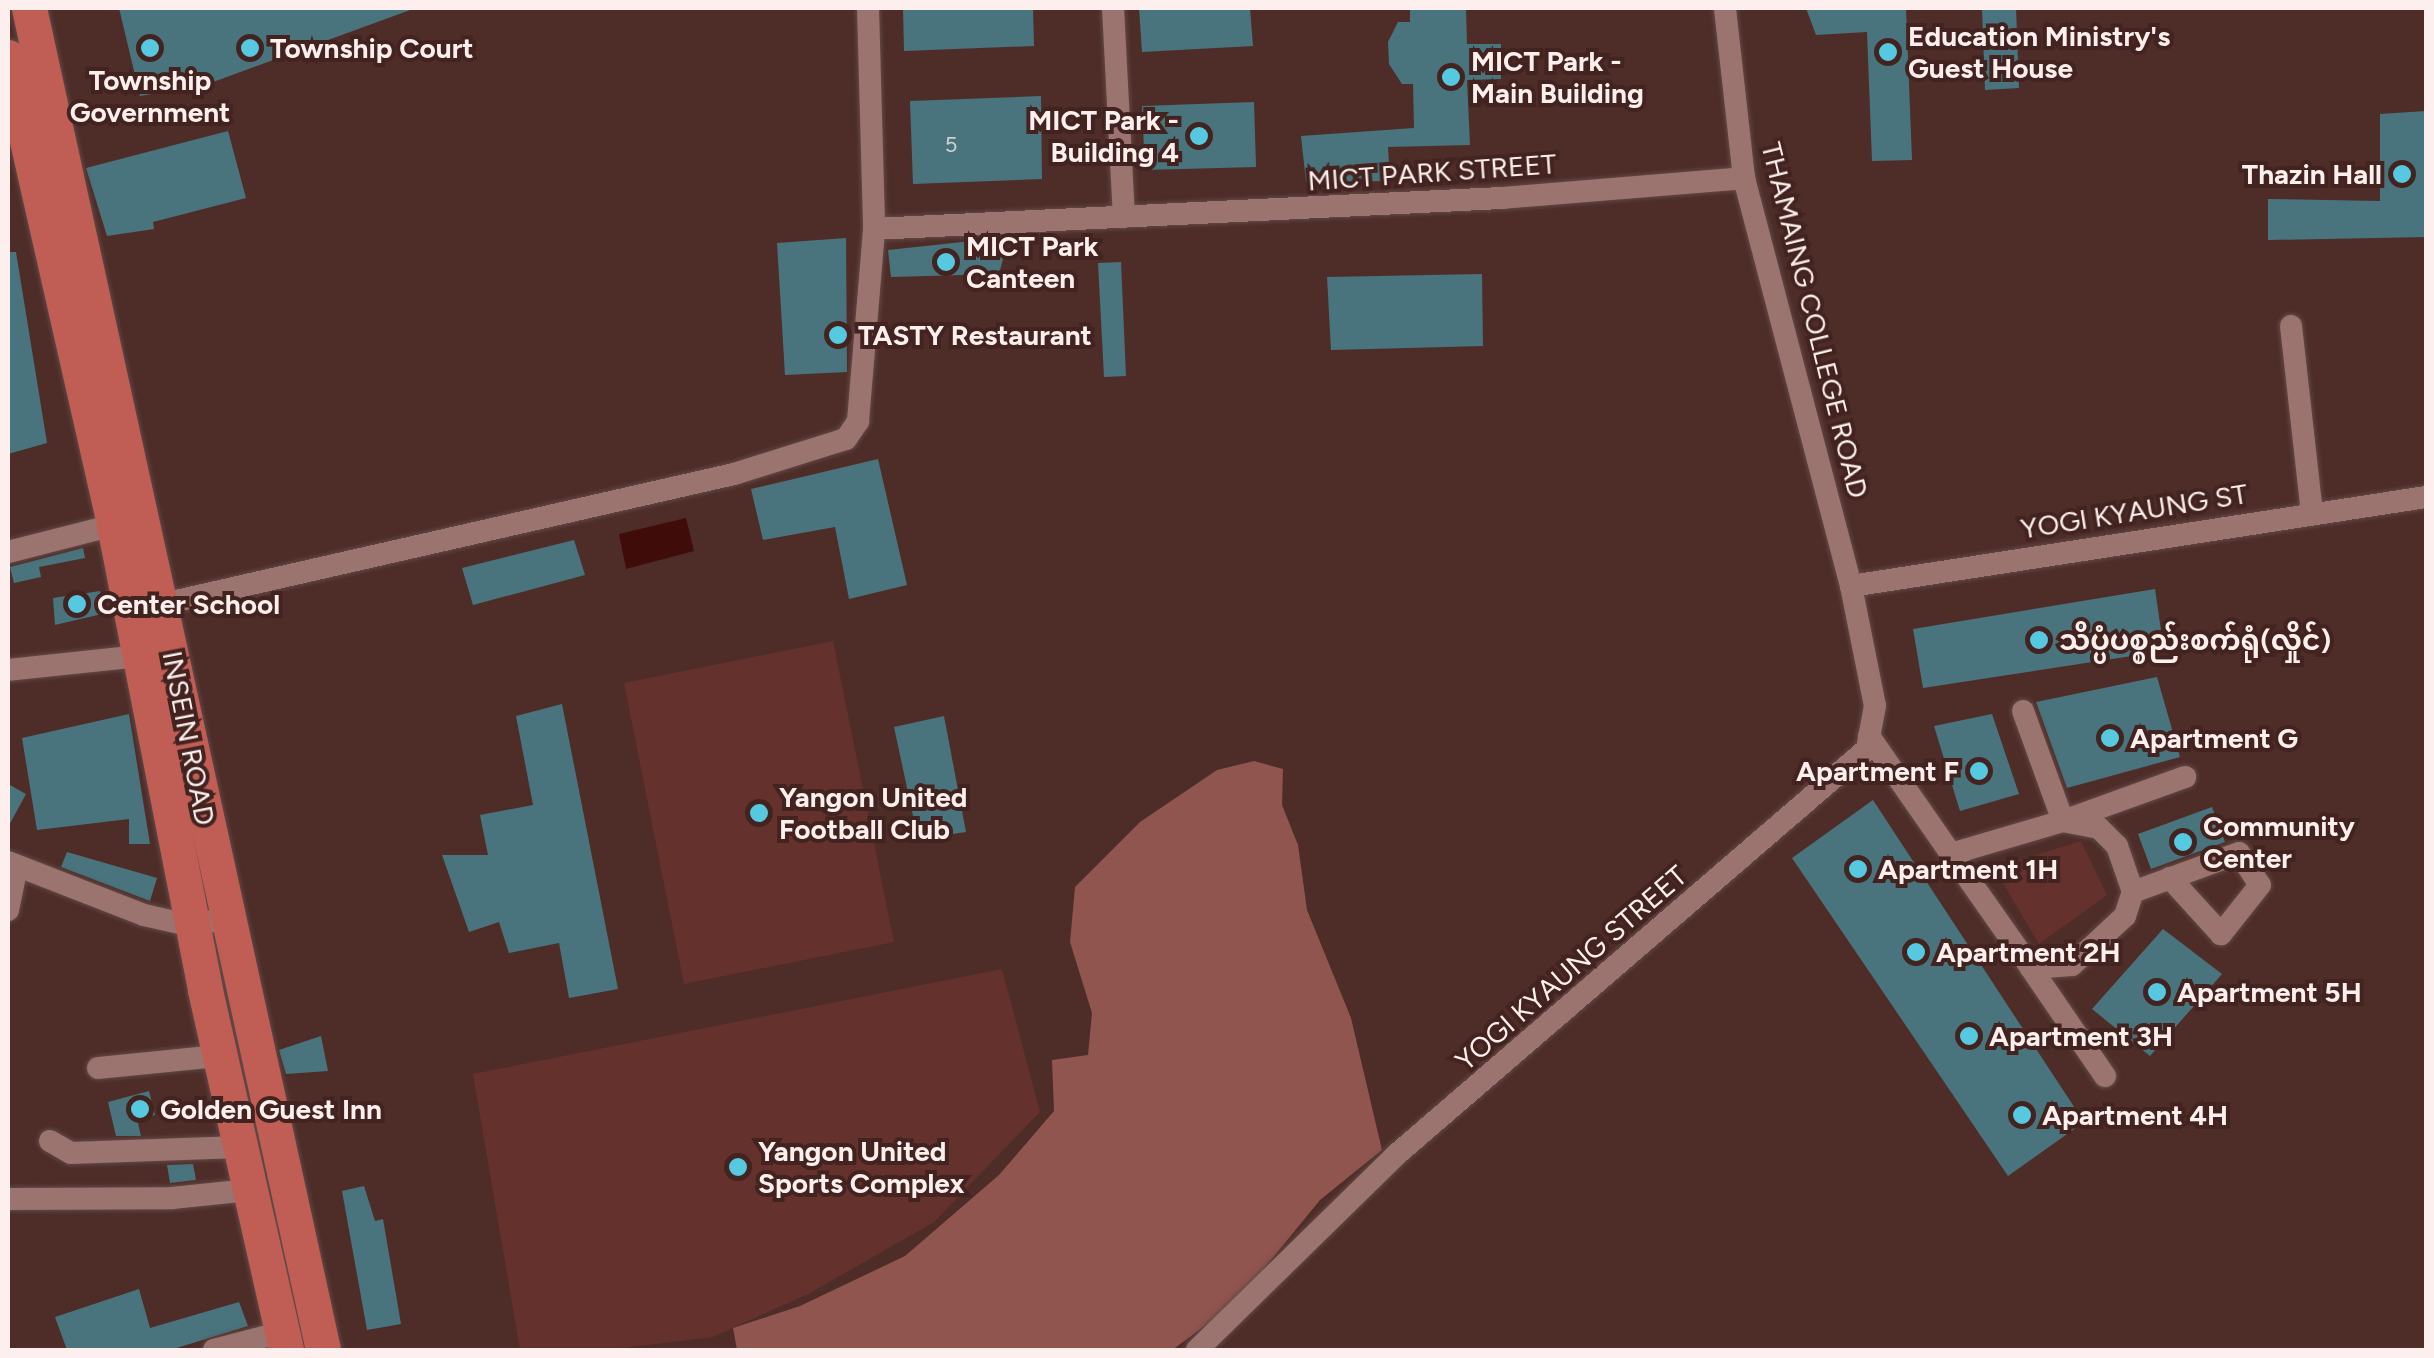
<!DOCTYPE html>
<meta charset="utf-8">
<style>
body{margin:0}
#map{position:relative;width:2434px;height:1358px;overflow:hidden;background:#4e2d29;font-family:Figtree,"Noto Sans Myanmar",sans-serif}
div>[style]{position:absolute}
[style*='--x']{left:calc(var(--x)*1px);top:calc(var(--y)*1px);width:calc(var(--w)*1px);rotate:calc(var(--a)*1deg)}
.green>*{inset:0;background:#64312c}
.forest>*{inset:0;background:#8f554e}
.water>*{inset:0;background:#3f0c0a}
.building>*{inset:0;background:#49747d}
.roads{filter:drop-shadow(0 0 2px #624946) drop-shadow(0 0 2px #624946)}
.street>*{height:22px;margin:-11px;padding:0 11px;transform-origin:11px;border-radius:11px;background:#9b746f}
.primary>*{height:35px;margin:-17.5px;padding:0 17.5px;transform-origin:17.5px;border-radius:17.5px;background:#c05e56}
.dots>*{width:28px;height:28px;translate:-50% -50%;box-sizing:border-box;border:5px solid #43231f;border-radius:50%}
span{translate:-50% -50%;white-space:nowrap;text-align:center;line-height:1.15;-webkit-text-stroke:8px #43231f;paint-order:stroke}
.number-label{font-size:22px;color:#cfd0d1}
.number-label span{-webkit-text-stroke-width:0}
.poi-label{font-size:28px;color:#fcefed;font-weight:700}
.left{translate:0 -50%;text-align:left}
.right{translate:-100% -50%;text-align:right}
.street-label{font-size:28px;color:#fcefed}
.frame{position:absolute;inset:0;border:10px solid #fcefed;pointer-events:none}
</style>
<div id="map">
<div class="green">
<div style="clip-path:polygon(833px 641px,894px 942px,684px 984px,624px 683px)"></div>
<div style="clip-path:polygon(2081px 841px,2107px 895px,2039px 944px,1994px 868px)"></div>
<div style="clip-path:polygon(1002px 969px,1040px 1112px,934px 1222px,810px 1293px,713px 1337px,607px 1350px,520px 1350px,473px 1074px)"></div>
</div>
<div class="forest">
<div style="clip-path:polygon(1254px 761px,1283px 769px,1282px 805px,1298px 845px,1307px 910px,1351px 1018px,1382px 1150px,1320px 1200px,1235px 1304px,1172px 1350px,737px 1350px,733px 1328px,800px 1306px,905px 1256px,999px 1175px,1054px 1111px,1052px 1060px,1088px 1055px,1092px 1013px,1070px 942px,1075px 887px,1140px 822px,1217px 770px)"></div>
</div>
<div class="water">
<div style="clip-path:polygon(686px 518px,694px 551px,626px 569px,619px 534px)"></div>
</div>
<div class="building">
<div style="clip-path:polygon(119px 8px,412px 8px,413px 9px,205px 85px,140px 96px)"></div>
<div style="clip-path:polygon(903px 8px,1033px 8px,1034px 46px,904px 51px)"></div>
<div style="clip-path:polygon(1139px 8px,1250px 8px,1253px 46px,1142px 52px)"></div>
<div style="clip-path:polygon(1410px 8px,1466px 8px,1467px 44px,1501px 44px,1501px 79px,1467px 80px,1470px 145px,1388px 147px,1390px 181px,1306px 182px,1301px 136px,1414px 128px,1413px 84px,1402px 84px,1389px 64px,1388px 42px,1398px 22px,1410px 22px)"></div>
<div style="clip-path:polygon(1806px 8px,1906px 8px,1912px 160px,1872px 161px,1867px 32px,1816px 35px)"></div>
<div style="clip-path:polygon(1982px 8px,2016px 8px,2019px 88px,1985px 90px)"></div>
<div style="clip-path:polygon(1041px 96px,1042px 179px,913px 184px,910px 101px)"></div>
<div style="clip-path:polygon(1254px 102px,1256px 167px,1145px 170px,1142px 106px)"></div>
<div style="clip-path:polygon(2426px 111px,2426px 237px,2268px 240px,2268px 199px,2380px 201px,2380px 114px)"></div>
<div style="clip-path:polygon(228px 131px,246px 198px,153px 222px,154px 229px,107px 236px,86px 168px)"></div>
<div style="clip-path:polygon(1009px 237px,999px 274px,891px 277px,888px 250px)"></div>
<div style="clip-path:polygon(846px 238px,847px 372px,785px 375px,777px 243px)"></div>
<div style="clip-path:polygon(8px 252px,16px 252px,47px 443px,8px 454px)"></div>
<div style="clip-path:polygon(1121px 262px,1126px 376px,1104px 377px,1098px 263px)"></div>
<div style="clip-path:polygon(1482px 274px,1483px 346px,1331px 350px,1327px 277px)"></div>
<div style="clip-path:polygon(878px 459px,907px 585px,849px 599px,835px 527px,763px 540px,751px 489px)"></div>
<div style="clip-path:polygon(574px 540px,585px 575px,473px 605px,462px 568px)"></div>
<div style="clip-path:polygon(83px 548px,85px 558px,39px 567px,41px 577px,14px 583px,10px 567px)"></div>
<div style="clip-path:polygon(2155px 589px,2164px 651px,1923px 688px,1913px 629px)"></div>
<div style="clip-path:polygon(100px 591px,106px 613px,55px 625px,53px 598px)"></div>
<div style="clip-path:polygon(2157px 677px,2180px 757px,2067px 788px,2036px 702px)"></div>
<div style="clip-path:polygon(562px 704px,618px 989px,569px 998px,559px 943px,509px 953px,499px 922px,469px 932px,442px 855px,488px 855px,480px 815px,533px 805px,516px 716px)"></div>
<div style="clip-path:polygon(129px 714px,150px 844px,129px 844px,129px 819px,37px 830px,22px 738px)"></div>
<div style="clip-path:polygon(1992px 714px,2019px 794px,1960px 811px,1934px 726px)"></div>
<div style="clip-path:polygon(944px 716px,966px 832px,918px 839px,894px 727px)"></div>
<div style="clip-path:polygon(8px 784px,26px 794px,8px 827px)"></div>
<div style="clip-path:polygon(1873px 800px,2084px 1122px,2008px 1176px,1792px 858px)"></div>
<div style="clip-path:polygon(2212px 807px,2225px 842px,2151px 869px,2138px 834px)"></div>
<div style="clip-path:polygon(67px 852px,157px 878px,150px 901px,61px 867px)"></div>
<div style="clip-path:polygon(2163px 929px,2222px 974px,2150px 1056px,2092px 1009px)"></div>
<div style="clip-path:polygon(321px 1036px,328px 1071px,286px 1074px,279px 1050px)"></div>
<div style="clip-path:polygon(149px 1091px,155px 1115px,137px 1119px,141px 1136px,116px 1136px,108px 1102px)"></div>
<div style="clip-path:polygon(193px 1164px,196px 1180px,170px 1183px,167px 1165px)"></div>
<div style="clip-path:polygon(364px 1186px,375px 1221px,383px 1219px,401px 1324px,367px 1330px,342px 1191px)"></div>
<div style="clip-path:polygon(139px 1289px,150px 1328px,239px 1302px,248px 1326px,170px 1350px,67px 1350px,55px 1317px)"></div>
</div>
<div class="roads">
<div class="street">
<div style="--x:868;--y:8;--w:221;--a:88.4"></div>
<div style="--x:1113;--y:8;--w:209;--a:87"></div>
<div style="--x:2291;--y:326;--w:188;--a:83.6"></div>
<div style="--x:8;--y:552;--w:109;--a:-14.3"></div>
<div style="--x:1851;--y:586;--w:582;--a:-8.8"></div>
<div style="--x:150;--y:607;--w:599;--a:-12.83"></div>
<div style="--x:734;--y:474;--w:117;--a:-17.4"></div>
<div style="--x:846;--y:439;--w:22;--a:-56"></div>
<div style="--x:858;--y:421;--w:193;--a:-85.2"></div>
<div style="--x:874;--y:229;--w:629;--a:-2.83"></div>
<div style="--x:1502;--y:198;--w:243;--a:-4.7"></div>
<div style="--x:8;--y:670;--w:133;--a:-6.1"></div>
<div style="--x:2023;--y:711;--w:117;--a:70"></div>
<div style="--x:2063;--y:821;--w:130;--a:-19.8"></div>
<div style="--x:1869;--y:736;--w:144;--a:55.2"></div>
<div style="--x:1951;--y:854;--w:139;--a:54.9"></div>
<div style="--x:2031;--y:968;--w:41;--a:-4.2"></div>
<div style="--x:2072;--y:965;--w:72;--a:-42.8"></div>
<div style="--x:2125;--y:916;--w:25;--a:-72"></div>
<div style="--x:2133;--y:892;--w:49;--a:-109.2"></div>
<div style="--x:2117;--y:846;--w:25;--a:-135"></div>
<div style="--x:2099;--y:828;--w:37;--a:-169"></div>
<div style="--x:2063;--y:821;--w:117;--a:163.6"></div>
<div style="--x:8;--y:862;--w:146;--a:21.3"></div>
<div style="--x:144;--y:915;--w:50;--a:12.7"></div>
<div style="--x:193;--y:926;--w:33;--a:-14"></div>
<div style="--x:2133;--y:892;--w:113;--a:-20.2"></div>
<div style="--x:2239;--y:853;--w:38;--a:57"></div>
<div style="--x:2260;--y:885;--w:63;--a:128.5"></div>
<div style="--x:2221;--y:934;--w:76;--a:-132.3"></div>
<div style="--x:8;--y:910;--w:45;--a:-78.4"></div>
<div style="--x:2031;--y:968;--w:131;--a:55.6"></div>
<div style="--x:98;--y:1068;--w:122;--a:-5.7"></div>
<div style="--x:50;--y:1141;--w:24;--a:30"></div>
<div style="--x:71;--y:1153;--w:169;--a:-2"></div>
<div style="--x:8;--y:1199;--w:164;--a:-0.3"></div>
<div style="--x:172;--y:1198;--w:78;--a:-5.9"></div>
<div style="--x:214;--y:1350;--w:70;--a:-14.8"></div>
<div style="--x:1197;--y:1350;--w:279;--a:-44.4"></div>
<div style="--x:1396;--y:1155;--w:622;--a:-40.76"></div>
<div style="--x:1867;--y:749;--w:44;--a:-79.5"></div>
<div style="--x:1875;--y:706;--w:122;--a:-101.3"></div>
<div style="--x:1851;--y:586;--w:422;--a:-104.7"></div>
<div style="--x:1744;--y:178;--w:171;--a:-96.4"></div>
</div>
<div class="primary">
<div style="--x:29;--y:8;--w:1374;--a:77.64"></div>
<div style="--x:8;--y:57;--w:480;--a:77.2"></div>
<div style="--x:114;--y:525;--w:474;--a:78.9"></div>
<div style="--x:205;--y:990;--w:369;--a:77.3"></div>
</div>
</div>
<div class="dots">
<div style="left:150px;top:48px;background:#56c9e0"></div>
<div style="left:250px;top:48px;background:#56c9e0"></div>
<div style="left:1888px;top:52px;background:#56c9e0"></div>
<div style="left:1451px;top:77px;background:#56c9e0"></div>
<div style="left:1199px;top:136px;background:#56c9e0"></div>
<div style="left:2402px;top:174px;background:#56c9e0"></div>
<div style="left:946px;top:262px;background:#56c9e0"></div>
<div style="left:838px;top:335px;background:#56c9e0"></div>
<div style="left:77px;top:604px;background:#56c9e0"></div>
<div style="left:2039px;top:640px;background:#56c9e0"></div>
<div style="left:2110px;top:738px;background:#56c9e0"></div>
<div style="left:1979px;top:771px;background:#56c9e0"></div>
<div style="left:759px;top:813px;background:#56c9e0"></div>
<div style="left:2183px;top:842px;background:#56c9e0"></div>
<div style="left:1858px;top:869px;background:#56c9e0"></div>
<div style="left:1916px;top:952px;background:#56c9e0"></div>
<div style="left:2157px;top:992px;background:#56c9e0"></div>
<div style="left:1969px;top:1036px;background:#56c9e0"></div>
<div style="left:140px;top:1109px;background:#56c9e0"></div>
<div style="left:2022px;top:1115px;background:#56c9e0"></div>
<div style="left:738px;top:1167px;background:#56c9e0"></div>
</div>
<div class="number-label">
<span style="left:951px;top:145px">5</span>
</div>
<div class="poi-label">
<span class="left" style="left:1908px;top:52px">Education Ministry's<br>Guest House</span>
<span class="left" style="left:270px;top:48px">Township Court</span>
<span class="left" style="left:1471px;top:77px">MICT Park -<br>Main Building</span>
<span style="left:150px;top:96px">Township<br>Government</span>
<span class="right" style="left:1179px;top:136px">MICT Park -<br>Building 4</span>
<span class="right" style="left:2382px;top:174px">Thazin Hall</span>
<span class="left" style="left:966px;top:262px">MICT Park<br>Canteen</span>
<span class="left" style="left:858px;top:335px">TASTY Restaurant</span>
<span class="left" style="left:97px;top:604px">Center School</span>
<span class="left" style="left:2059px;top:640px">သိပ္ပံပစ္စည်းစက်ရုံ(လှိုင်)</span>
<span class="left" style="left:2130px;top:738px">Apartment G</span>
<span class="right" style="left:1959px;top:771px">Apartment F</span>
<span class="left" style="left:779px;top:813px">Yangon United<br>Football Club</span>
<span class="left" style="left:2203px;top:842px">Community<br>Center</span>
<span class="left" style="left:1878px;top:869px">Apartment 1H</span>
<span class="left" style="left:1936px;top:952px">Apartment 2H</span>
<span class="left" style="left:2177px;top:992px">Apartment 5H</span>
<span class="left" style="left:1989px;top:1036px">Apartment 3H</span>
<span class="left" style="left:160px;top:1109px">Golden Guest Inn</span>
<span class="left" style="left:2042px;top:1115px">Apartment 4H</span>
<span class="left" style="left:758px;top:1167px">Yangon United<br>Sports Complex</span>
</div>
<div class="street-label">
<span style="left:1432px;top:172px;rotate:-4deg">MICT PARK STREET</span>
<span style="left:1815px;top:320px;rotate:76deg">THAMAING COLLEGE ROAD</span>
<span style="left:2134px;top:511px;rotate:-9deg">YOGI KYAUNG ST</span>
<span style="left:189px;top:738px;rotate:79deg">INSEIN ROAD</span>
<span style="left:1571px;top:968px;rotate:-41deg">YOGI KYAUNG STREET</span>
</div>
<div class="frame"></div>
</div>
